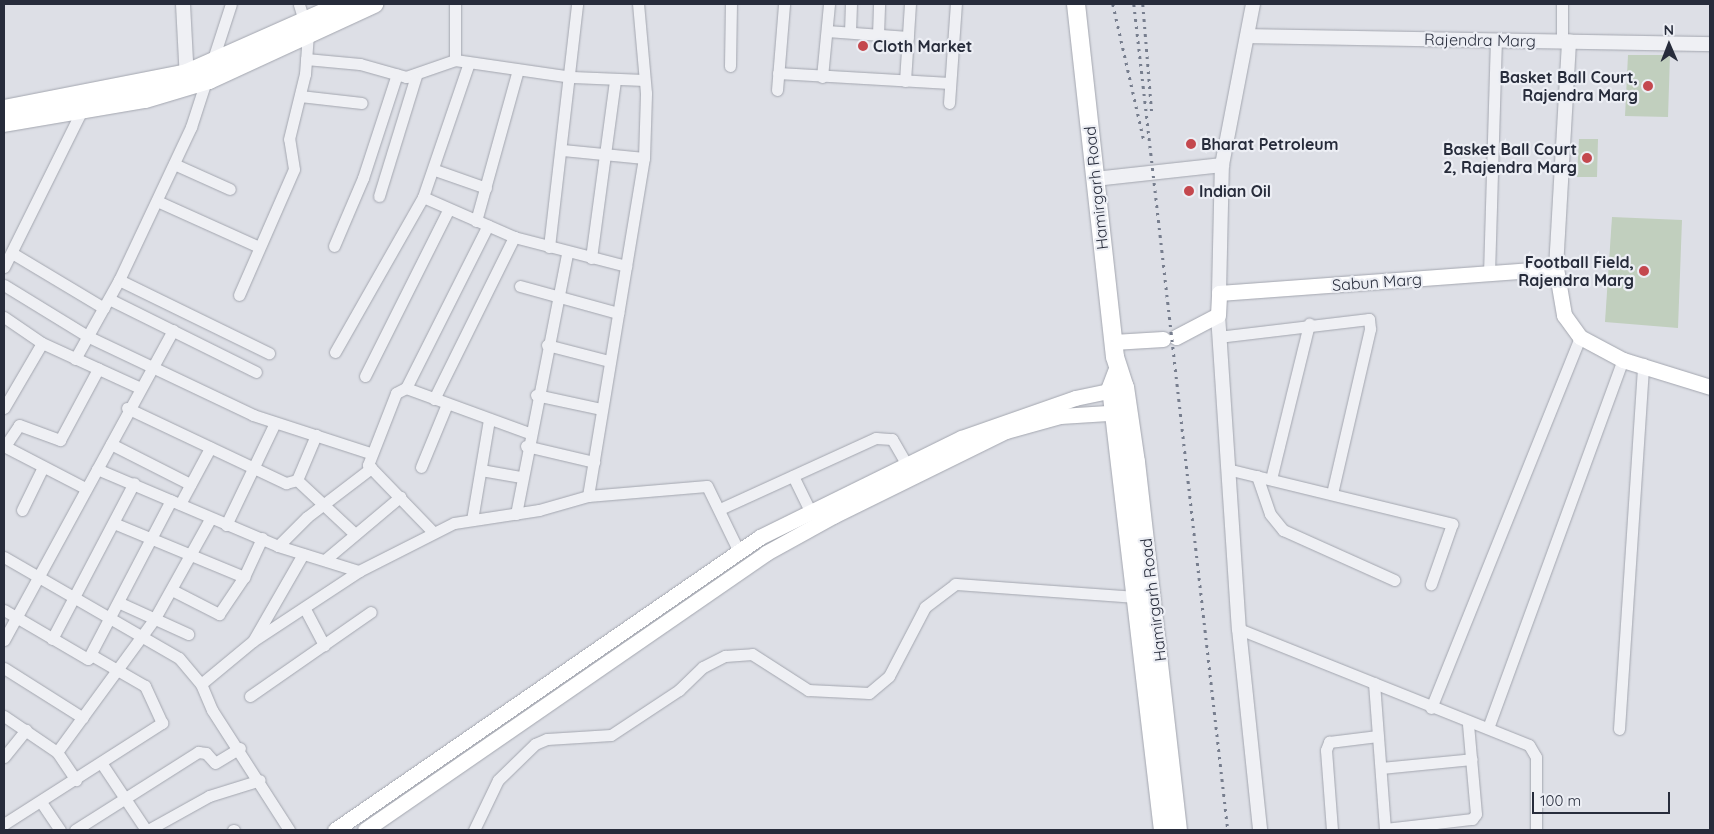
<!DOCTYPE html>
<style>
body{margin:0}
#map{position:relative;width:1714px;height:834px;overflow:hidden;background:#dddfe6;font-family:Quicksand,sans-serif}
div>[style]{position:absolute}
[style*='--x']{left:calc(var(--x)*1px);top:calc(var(--y)*1px);width:calc(var(--w)*1px);rotate:calc(var(--a)*1deg)}
.green>*{inset:0;background:#c1cfbe}
.roads{filter:drop-shadow(0 0 1px #a3a6af) drop-shadow(0 0 1px #a3a6af)}
.minor>*{height:11px;margin:-5.5px;padding:0 5.5px;transform-origin:5.5px;border-radius:5.5px;background:#eff0f4}
.tertiary>*{height:14px;margin:-7px;padding:0 7px;transform-origin:7px;border-radius:7px;background:#eff0f4}
.secondary>*{height:15px;margin:-7.5px;padding:0 7.5px;transform-origin:7.5px;border-radius:7.5px;background:#fff}
.primary>*{height:18px;margin:-9px;padding:0 9px;transform-origin:9px;border-radius:9px;background:#fff}
.rail>*{height:2.5px;margin-top:-1.25px;transform-origin:0;background:repeating-linear-gradient(90deg,#777e8e 0 2.5px,transparent 0 7.5px)}
.dots>*{width:14px;height:14px;translate:-50% -50%;box-sizing:border-box;border:2px solid #eceef4;border-radius:50%}
span{translate:-50% -50%;white-space:nowrap;text-align:center;line-height:1.15;-webkit-text-stroke:4.5px #eceef4;paint-order:stroke}
.street-label{font-size:16px;color:#272c3b}
.poi-label{font-size:16px;color:#272c3b;font-weight:700}
.left{translate:0 -50%;text-align:left}
.right{translate:-100% -50%;text-align:right}
.frame{position:absolute;inset:0;border:5px solid #272c3b;pointer-events:none}
.north{position:absolute;left:1644px;top:20px;width:50px;height:50px;-webkit-text-stroke:4px #eceef4;paint-order:stroke;rotate:359deg;font-size:14px;font-weight:700;line-height:20px;text-align:center;color:#272c3b}
.north::after{content:'';display:block;margin:auto;width:18px;height:22px;background:#272c3b;clip-path:polygon(50% 0,100% 100%,50% 72%,0 100%)}
.scale{position:absolute;left:1532px;top:792px;width:138px;height:22px;box-sizing:border-box;border:2px solid #272c3b;border-top:0;padding-left:6px;font-size:15px;line-height:18px;white-space:nowrap;color:#272c3b;-webkit-text-stroke:4px #eceef4;paint-order:stroke}
</style>
<div id="map">
<div class="green">
<div style="clip-path:polygon(1628px 55px,1670px 55px,1668px 117px,1625px 116px)"></div>
<div style="clip-path:polygon(1579px 139px,1598px 139px,1597px 177px,1577px 177px)"></div>
<div style="clip-path:polygon(1612px 217px,1682px 220px,1678px 328px,1605px 322px)"></div>
</div>
<div class="roads">
<div class="minor">
<div style="--x:455;--y:4;--w:56;--a:90"></div>
<div style="--x:827;--y:31;--w:81;--a:4.2"></div>
<div style="--x:850;--y:32;--w:28;--a:-88"></div>
<div style="--x:878;--y:35;--w:31;--a:-88"></div>
<div style="--x:1562;--y:41;--w:37;--a:-90"></div>
<div style="--x:306;--y:59;--w:54;--a:5.3"></div>
<div style="--x:360;--y:64;--w:48;--a:15.8"></div>
<div style="--x:406;--y:77;--w:52;--a:-19.1"></div>
<div style="--x:455;--y:60;--w:118;--a:8.3"></div>
<div style="--x:572;--y:77;--w:72;--a:2.4"></div>
<div style="--x:730;--y:66;--w:62;--a:-89.1"></div>
<div style="--x:778;--y:73;--w:172;--a:3.3"></div>
<div style="--x:822;--y:77;--w:73;--a:-84.5"></div>
<div style="--x:905;--y:81;--w:77;--a:-86.3"></div>
<div style="--x:777;--y:90;--w:86;--a:-85.3"></div>
<div style="--x:300;--y:96;--w:62;--a:6.4"></div>
<div style="--x:949;--y:103;--w:99;--a:-86"></div>
<div style="--x:563;--y:150;--w:81;--a:5.6"></div>
<div style="--x:174;--y:164;--w:61;--a:24.1"></div>
<div style="--x:435;--y:170;--w:54;--a:19.4"></div>
<div style="--x:379;--y:196;--w:126;--a:-72.9"></div>
<div style="--x:423;--y:197;--w:99;--a:23.7"></div>
<div style="--x:514;--y:237;--w:116;--a:14.5"></div>
<div style="--x:157;--y:201;--w:112;--a:24.3"></div>
<div style="--x:476;--y:221;--w:157;--a:-74.5"></div>
<div style="--x:334;--y:246;--w:74;--a:-66.9"></div>
<div style="--x:363;--y:178;--w:109;--a:-71.9"></div>
<div style="--x:549;--y:247;--w:245;--a:-83.4"></div>
<div style="--x:12;--y:253;--w:107;--a:30.9"></div>
<div style="--x:591;--y:258;--w:180;--a:-82.3"></div>
<div style="--x:4;--y:267;--w:175;--a:-63.6"></div>
<div style="--x:1489;--y:274;--w:234;--a:-88.3"></div>
<div style="--x:119;--y:280;--w:167;--a:26"></div>
<div style="--x:4;--y:285;--w:100;--a:31.5"></div>
<div style="--x:89;--y:337;--w:182;--a:25.4"></div>
<div style="--x:253;--y:415;--w:123;--a:18"></div>
<div style="--x:520;--y:286;--w:102;--a:15.4"></div>
<div style="--x:239;--y:295;--w:137;--a:-66.4"></div>
<div style="--x:294;--y:169;--w:30;--a:-99"></div>
<div style="--x:289;--y:139;--w:67;--a:-76.2"></div>
<div style="--x:305;--y:74;--w:40;--a:-85.7"></div>
<div style="--x:308;--y:34;--w:31;--a:-107"></div>
<div style="--x:109;--y:299;--w:164;--a:26.4"></div>
<div style="--x:4;--y:317;--w:46;--a:34.4"></div>
<div style="--x:42;--y:343;--w:106;--a:24.6"></div>
<div style="--x:1218;--y:337;--w:152;--a:-6.8"></div>
<div style="--x:1369;--y:319;--w:10;--a:84"></div>
<div style="--x:1370;--y:329;--w:168;--a:103"></div>
<div style="--x:547;--y:345;--w:64;--a:14.5"></div>
<div style="--x:335;--y:352;--w:178;--a:-60.4"></div>
<div style="--x:423;--y:197;--w:142;--a:-71.1"></div>
<div style="--x:75;--y:359;--w:90;--a:-60.9"></div>
<div style="--x:119;--y:280;--w:169;--a:-64.8"></div>
<div style="--x:191;--y:127;--w:129;--a:-72"></div>
<div style="--x:365;--y:376;--w:186;--a:-63.4"></div>
<div style="--x:406;--y:388;--w:182;--a:-63.3"></div>
<div style="--x:536;--y:395;--w:66;--a:12.2"></div>
<div style="--x:434;--y:399;--w:181;--a:-63.7"></div>
<div style="--x:4;--y:408;--w:75;--a:-59.7"></div>
<div style="--x:127;--y:408;--w:176;--a:25.3"></div>
<div style="--x:286;--y:483;--w:11;--a:-15"></div>
<div style="--x:297;--y:480;--w:49;--a:-67.1"></div>
<div style="--x:111;--y:444;--w:89;--a:26.9"></div>
<div style="--x:4;--y:446;--w:91;--a:27.4"></div>
<div style="--x:5;--y:446;--w:25;--a:-56"></div>
<div style="--x:19;--y:425;--w:44;--a:20.1"></div>
<div style="--x:60;--y:440;--w:81;--a:-61.8"></div>
<div style="--x:526;--y:446;--w:70;--a:13.2"></div>
<div style="--x:421;--y:467;--w:68;--a:-67.6"></div>
<div style="--x:97;--y:469;--w:197;--a:23"></div>
<div style="--x:278;--y:546;--w:85;--a:17.2"></div>
<div style="--x:1227;--y:469;--w:232;--a:13.7"></div>
<div style="--x:1452;--y:524;--w:64;--a:109.3"></div>
<div style="--x:481;--y:470;--w:41;--a:9.9"></div>
<div style="--x:793;--y:476;--w:37;--a:64"></div>
<div style="--x:1257;--y:476;--w:40;--a:71.1"></div>
<div style="--x:1270;--y:514;--w:21;--a:51"></div>
<div style="--x:1283;--y:530;--w:122;--a:24.2"></div>
<div style="--x:1271;--y:479;--w:160;--a:-76.2"></div>
<div style="--x:297;--y:480;--w:79;--a:43"></div>
<div style="--x:588;--y:496;--w:343;--a:-80.6"></div>
<div style="--x:644;--y:158;--w:65;--a:-88.2"></div>
<div style="--x:646;--y:93;--w:89;--a:-95.1"></div>
<div style="--x:180;--y:504;--w:64;--a:-61.8"></div>
<div style="--x:720;--y:509;--w:171;--a:-24.5"></div>
<div style="--x:876;--y:438;--w:16;--a:4"></div>
<div style="--x:892;--y:439;--w:28;--a:60"></div>
<div style="--x:22;--y:510;--w:48;--a:-64"></div>
<div style="--x:516;--y:514;--w:266;--a:-78.9"></div>
<div style="--x:472;--y:520;--w:101;--a:-80.4"></div>
<div style="--x:116;--y:524;--w:139;--a:22.5"></div>
<div style="--x:226;--y:525;--w:111;--a:-64.4"></div>
<div style="--x:432;--y:531;--w:92;--a:-134.1"></div>
<div style="--x:368;--y:465;--w:77;--a:-68.7"></div>
<div style="--x:396;--y:393;--w:11;--a:-27"></div>
<div style="--x:406;--y:388;--w:131;--a:20.1"></div>
<div style="--x:278;--y:546;--w:41;--a:-45"></div>
<div style="--x:307;--y:517;--w:81;--a:-37.4"></div>
<div style="--x:4;--y:557;--w:202;--a:30"></div>
<div style="--x:179;--y:658;--w:34;--a:50"></div>
<div style="--x:201;--y:684;--w:28;--a:67"></div>
<div style="--x:212;--y:710;--w:143;--a:57.3"></div>
<div style="--x:326;--y:559;--w:97;--a:-40"></div>
<div style="--x:172;--y:590;--w:53;--a:27.1"></div>
<div style="--x:219;--y:614;--w:45;--a:-56"></div>
<div style="--x:244;--y:577;--w:43;--a:-65.2"></div>
<div style="--x:120;--y:603;--w:75;--a:24.5"></div>
<div style="--x:305;--y:609;--w:41;--a:62.2"></div>
<div style="--x:4;--y:610;--w:97;--a:30.3"></div>
<div style="--x:88;--y:659;--w:179;--a:-62.4"></div>
<div style="--x:1239;--y:629;--w:312;--a:21.8"></div>
<div style="--x:1529;--y:745;--w:14;--a:60"></div>
<div style="--x:1536;--y:757;--w:73;--a:90"></div>
<div style="--x:52;--y:639;--w:176;--a:-62.3"></div>
<div style="--x:4;--y:640;--w:353;--a:-61.4"></div>
<div style="--x:253;--y:641;--w:100;--a:-60.1"></div>
<div style="--x:4;--y:668;--w:93;--a:32.3"></div>
<div style="--x:1374;--y:683;--w:147;--a:85.7"></div>
<div style="--x:201;--y:684;--w:67;--a:-39.6"></div>
<div style="--x:253;--y:641;--w:127;--a:-33.4"></div>
<div style="--x:359;--y:571;--w:106;--a:-26.8"></div>
<div style="--x:454;--y:523;--w:86;--a:-8.7"></div>
<div style="--x:539;--y:510;--w:51;--a:-15.9"></div>
<div style="--x:588;--y:496;--w:119;--a:-4.8"></div>
<div style="--x:707;--y:486;--w:73;--a:64.1"></div>
<div style="--x:250;--y:696;--w:147;--a:-34.8"></div>
<div style="--x:1431;--y:708;--w:400;--a:-68.1"></div>
<div style="--x:4;--y:716;--w:64;--a:34.2"></div>
<div style="--x:57;--y:752;--w:34;--a:56"></div>
<div style="--x:1488;--y:728;--w:392;--a:-69.9"></div>
<div style="--x:1619;--y:729;--w:366;--a:-86.2"></div>
<div style="--x:57;--y:752;--w:166;--a:-53.8"></div>
<div style="--x:155;--y:618;--w:113;--a:-60.9"></div>
<div style="--x:4;--y:757;--w:35;--a:-51"></div>
<div style="--x:102;--y:764;--w:79;--a:56.3"></div>
<div style="--x:1381;--y:768;--w:91;--a:-5.6"></div>
<div style="--x:41;--y:802;--w:34;--a:56"></div>
<div style="--x:4;--y:824;--w:188;--a:-32.6"></div>
<div style="--x:162;--y:723;--w:41;--a:-114.7"></div>
<div style="--x:145;--y:686;--w:62;--a:-150.1"></div>
<div style="--x:1385;--y:829;--w:88;--a:-6.6"></div>
<div style="--x:1472;--y:819;--w:6;--a:-51"></div>
<div style="--x:1476;--y:814;--w:90;--a:-95.1"></div>
<div style="--x:75;--y:830;--w:146;--a:-32.4"></div>
<div style="--x:198;--y:752;--w:8;--a:7"></div>
<div style="--x:206;--y:753;--w:13;--a:48"></div>
<div style="--x:215;--y:763;--w:29;--a:-31"></div>
<div style="--x:148;--y:830;--w:70;--a:-29.1"></div>
<div style="--x:209;--y:796;--w:53;--a:-17.4"></div>
<div style="--x:233;--y:830;--w:1;--a:0"></div>
<div style="--x:474;--y:830;--w:55;--a:-64.4"></div>
<div style="--x:498;--y:780;--w:52;--a:-44.2"></div>
<div style="--x:535;--y:744;--w:13;--a:-23"></div>
<div style="--x:547;--y:739;--w:64;--a:-3.6"></div>
<div style="--x:611;--y:735;--w:82;--a:-33.5"></div>
<div style="--x:679;--y:690;--w:33;--a:-44"></div>
<div style="--x:703;--y:667;--w:25;--a:-27"></div>
<div style="--x:725;--y:656;--w:27;--a:-4"></div>
<div style="--x:752;--y:654;--w:67;--a:32.7"></div>
<div style="--x:808;--y:690;--w:61;--a:2.8"></div>
<div style="--x:869;--y:693;--w:26;--a:-40"></div>
<div style="--x:889;--y:676;--w:78;--a:-62.4"></div>
<div style="--x:925;--y:607;--w:38;--a:-37"></div>
<div style="--x:955;--y:584;--w:183;--a:4.1"></div>
<div style="--x:1332;--y:830;--w:80;--a:-94.3"></div>
<div style="--x:1326;--y:750;--w:9;--a:-69"></div>
<div style="--x:1329;--y:742;--w:49;--a:-7"></div>
</div>
<div class="tertiary">
<div style="--x:183;--y:4;--w:76;--a:87"></div>
<div style="--x:1249;--y:36;--w:461;--a:1"></div>
<div style="--x:1095;--y:179;--w:128;--a:-6.3"></div>
<div style="--x:1556;--y:268;--w:227;--a:-86.7"></div>
<div style="--x:1219;--y:293;--w:128;--a:-88.7"></div>
<div style="--x:1222;--y:165;--w:164;--a:-79.1"></div>
<div style="--x:1218;--y:315;--w:315;--a:86.2"></div>
<div style="--x:1239;--y:629;--w:202;--a:84"></div>
</div>
<div class="secondary">
<div style="--x:1176;--y:337;--w:47;--a:-27.6"></div>
<div style="--x:1218;--y:315;--w:22;--a:-87"></div>
<div style="--x:1219;--y:293;--w:338;--a:-4.2"></div>
<div style="--x:1556;--y:268;--w:48;--a:80.3"></div>
<div style="--x:1564;--y:315;--w:27;--a:54"></div>
<div style="--x:1580;--y:337;--w:49;--a:28.1"></div>
<div style="--x:1623;--y:360;--w:91;--a:17.2"></div>
<div style="--x:1113;--y:342;--w:50;--a:-3.4"></div>
<div style="--x:335;--y:830;--w:516;--a:-34.58"></div>
<div style="--x:760;--y:537;--w:224;--a:-26.2"></div>
<div style="--x:961;--y:438;--w:121;--a:-19.3"></div>
<div style="--x:1075;--y:398;--w:49;--a:-11.8"></div>
<div style="--x:365;--y:830;--w:487;--a:-34.6"></div>
<div style="--x:766;--y:553;--w:77;--a:-28.9"></div>
<div style="--x:833;--y:516;--w:193;--a:-26.2"></div>
<div style="--x:1006;--y:431;--w:56;--a:-15.5"></div>
<div style="--x:1060;--y:416;--w:64;--a:-3.6"></div>
</div>
<div class="primary">
<div style="--x:1076;--y:4;--w:355;--a:83.7"></div>
<div style="--x:1115;--y:357;--w:32;--a:72"></div>
<div style="--x:1125;--y:387;--w:76;--a:81.7"></div>
<div style="--x:1136;--y:462;--w:370;--a:83.5"></div>
<div style="--x:4;--y:109;--w:187;--a:-11.1"></div>
<div style="--x:187;--y:73;--w:171;--a:-23.9"></div>
<div style="--x:4;--y:123;--w:143;--a:-9.7"></div>
<div style="--x:145;--y:99;--w:67;--a:-16.5"></div>
<div style="--x:209;--y:80;--w:182;--a:-24.7"></div>
<div style="--x:1117;--y:372;--w:17;--a:111"></div>
<div style="--x:1111;--y:388;--w:445;--a:83.3"></div>
</div>
</div>
<div class="rail">
<div style="--x:1113;--y:4;--w:139;--a:77.2"></div>
<div style="--x:1134;--y:4;--w:831;--a:83.51"></div>
<div style="--x:1143;--y:4;--w:109;--a:85.3"></div>
</div>
<div class="dots">
<div style="left:863px;top:46px;background:#c4484e"></div>
<div style="left:1648px;top:86px;background:#c4484e"></div>
<div style="left:1191px;top:144px;background:#c4484e"></div>
<div style="left:1587px;top:158px;background:#c4484e"></div>
<div style="left:1189px;top:191px;background:#c4484e"></div>
<div style="left:1644px;top:271px;background:#c4484e"></div>
</div>
<div class="street-label">
<span style="left:1480px;top:40px;rotate:1deg">Rajendra Marg</span>
<span style="left:1096px;top:188px;rotate:-96deg">Hamirgarh Road</span>
<span style="left:1377px;top:282px;rotate:-4deg">Sabun Marg</span>
<span style="left:1153px;top:600px;rotate:-97deg">Hamirgarh Road</span>
</div>
<div class="poi-label">
<span class="left" style="left:873px;top:46px">Cloth Market</span>
<span class="right" style="left:1638px;top:86px">Basket Ball Court,<br>Rajendra Marg</span>
<span class="left" style="left:1201px;top:144px">Bharat Petroleum</span>
<span class="right" style="left:1577px;top:158px">Basket Ball Court<br>2, Rajendra Marg</span>
<span class="left" style="left:1199px;top:191px">Indian Oil</span>
<span class="right" style="left:1634px;top:271px">Football Field,<br>Rajendra Marg</span>
</div>
<div class="frame"></div>
<div class="north">N</div>
<div class="scale">100 m</div>
</div>
